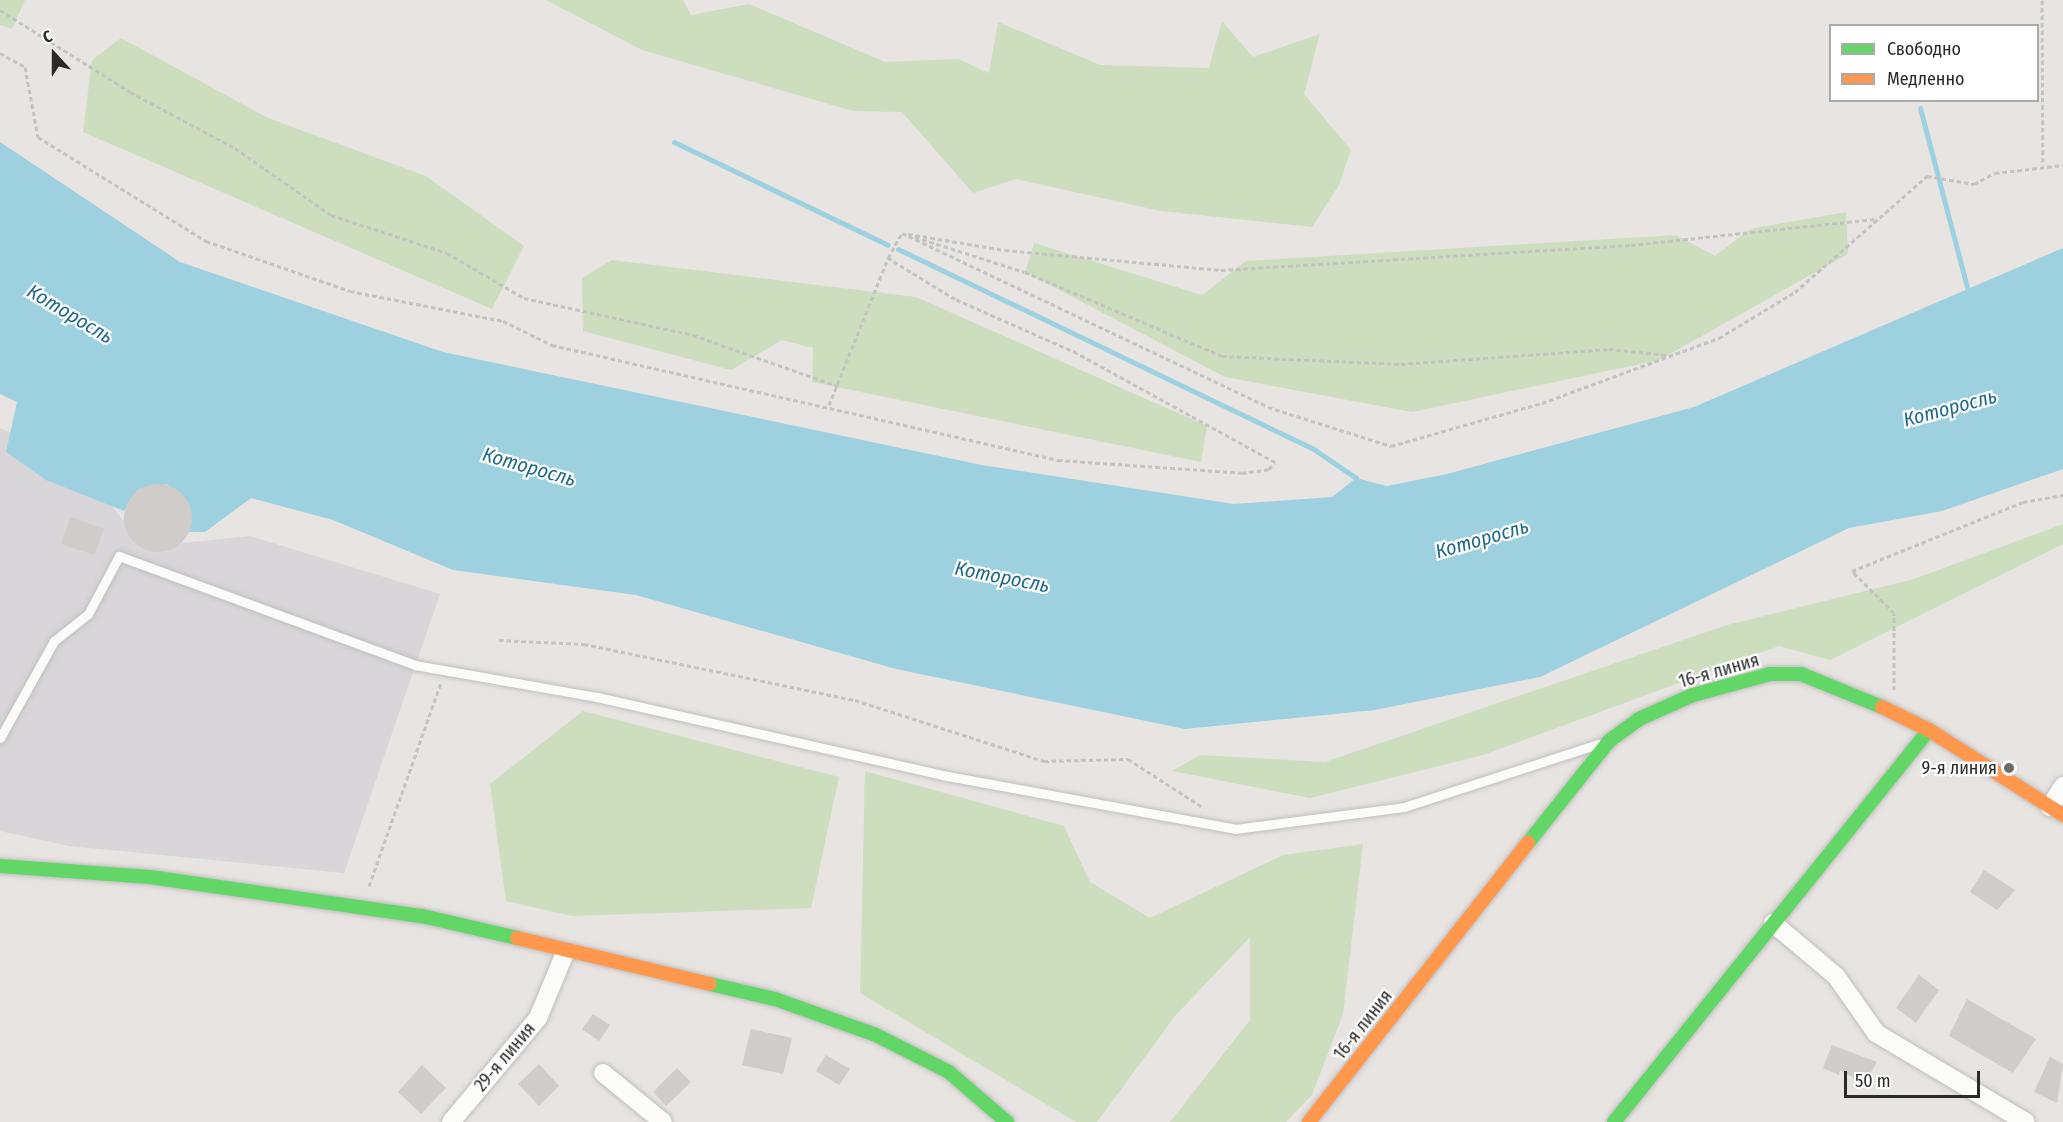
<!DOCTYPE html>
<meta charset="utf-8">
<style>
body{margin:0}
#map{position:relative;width:2063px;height:1122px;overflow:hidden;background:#e7e4e1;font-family:"Fira Sans Condensed",sans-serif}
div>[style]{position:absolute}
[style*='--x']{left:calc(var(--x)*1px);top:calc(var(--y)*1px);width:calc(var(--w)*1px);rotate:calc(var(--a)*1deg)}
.industrial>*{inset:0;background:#d8d6d8}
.green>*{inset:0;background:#cddebe}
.water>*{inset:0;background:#9ed1e0}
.stream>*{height:5px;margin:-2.5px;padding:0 2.5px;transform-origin:2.5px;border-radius:2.5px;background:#9ed1e0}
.building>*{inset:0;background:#cfccca}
.round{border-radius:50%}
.path>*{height:3px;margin-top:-1.5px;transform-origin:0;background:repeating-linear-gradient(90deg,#c3c3c2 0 4.5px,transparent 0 7.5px)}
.roads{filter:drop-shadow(0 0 2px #c0bfbf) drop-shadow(0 0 2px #c0bfbf)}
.lane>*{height:9px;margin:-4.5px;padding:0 4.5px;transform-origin:4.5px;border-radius:4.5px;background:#fbfbfa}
.street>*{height:18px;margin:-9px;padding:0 9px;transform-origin:9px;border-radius:9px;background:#fbfbfa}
.fast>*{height:14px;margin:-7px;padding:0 7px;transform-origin:7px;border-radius:7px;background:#63d668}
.slow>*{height:14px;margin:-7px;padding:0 7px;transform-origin:7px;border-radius:7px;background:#ff974d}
.dots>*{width:16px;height:16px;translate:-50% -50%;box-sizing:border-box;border:3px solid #fff;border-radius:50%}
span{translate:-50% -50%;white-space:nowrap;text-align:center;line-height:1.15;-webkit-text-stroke:4.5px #fff;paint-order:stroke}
.street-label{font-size:18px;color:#2a2a2a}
.poi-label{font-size:18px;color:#2a2a2a}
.right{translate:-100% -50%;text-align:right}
.water-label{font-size:20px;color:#1e698a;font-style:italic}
.legend{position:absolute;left:1829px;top:24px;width:210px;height:78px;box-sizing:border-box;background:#fff;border:2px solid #aaa;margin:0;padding:8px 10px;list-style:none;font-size:18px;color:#2a2a2a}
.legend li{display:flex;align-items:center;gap:12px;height:30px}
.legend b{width:30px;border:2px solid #aaa}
.north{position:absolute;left:24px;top:24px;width:60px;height:60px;-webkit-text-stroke:4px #fff;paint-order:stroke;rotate:339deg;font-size:16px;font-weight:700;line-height:24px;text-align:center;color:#2a2a2a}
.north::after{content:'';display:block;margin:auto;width:21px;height:27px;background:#2a2a2a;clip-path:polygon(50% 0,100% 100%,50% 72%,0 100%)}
.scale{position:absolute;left:1844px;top:1071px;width:136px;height:27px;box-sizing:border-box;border:3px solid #2a2a2a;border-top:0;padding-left:8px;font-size:18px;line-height:21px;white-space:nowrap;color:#2a2a2a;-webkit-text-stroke:4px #fff;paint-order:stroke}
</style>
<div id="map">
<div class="industrial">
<div style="clip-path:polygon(0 428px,85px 467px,123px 521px,128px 500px,138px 489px,167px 484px,189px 503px,192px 517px,182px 543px,250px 536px,440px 594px,344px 873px,69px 846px,0 831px)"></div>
</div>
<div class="green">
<div style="clip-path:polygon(0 0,25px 0,12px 29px,0 25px)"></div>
<div style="clip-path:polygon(546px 0,683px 0,691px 15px,749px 4px,885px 62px,958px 59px,989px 73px,998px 22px,1100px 65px,1209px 68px,1222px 21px,1253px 57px,1320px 34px,1304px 94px,1351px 150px,1339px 185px,1312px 227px,1161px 211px,1016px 179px,973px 193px,902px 112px,853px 111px,642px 50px)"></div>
<div style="clip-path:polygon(121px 38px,268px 118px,426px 176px,524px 246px,492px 309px,83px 132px,92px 60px)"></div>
<div style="clip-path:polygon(1846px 212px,1848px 254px,1659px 360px,1412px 412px,1225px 377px,1025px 272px,1034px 243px,1202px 295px,1246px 261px,1676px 235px,1715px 256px,1750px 229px)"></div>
<div style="clip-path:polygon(612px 260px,916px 297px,1207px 426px,1201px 462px,812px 382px,813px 348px,782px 340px,731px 370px,583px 331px,582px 278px)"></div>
<div style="clip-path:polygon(2063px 524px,2063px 544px,1830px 660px,1779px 646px,1483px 755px,1310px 798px,1172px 771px,1200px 755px,1325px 762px,1727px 625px,1914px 579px)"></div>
<div style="clip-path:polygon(583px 711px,839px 777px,811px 908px,572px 916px,506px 901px,490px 784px)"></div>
<div style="clip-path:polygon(865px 771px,1064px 826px,1090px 882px,1150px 918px,1283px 855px,1363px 844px,1343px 1014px,1312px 1095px,1286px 1122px,1170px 1122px,1250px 1020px,1250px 937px,1175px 1016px,1097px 1122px,1076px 1122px,860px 993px)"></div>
</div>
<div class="water">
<div style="clip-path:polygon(0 142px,180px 262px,443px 352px,982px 465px,1234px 504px,1332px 497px,1356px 478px,1387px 486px,1447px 474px,1694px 407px,2063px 248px,2063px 469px,1942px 511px,1849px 528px,1540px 677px,1375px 710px,1185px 729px,896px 669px,636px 595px,453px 570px,333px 520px,251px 498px,205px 532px,189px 532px,189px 503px,167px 484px,138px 489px,124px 511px,46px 480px,6px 452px,17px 402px,0 394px)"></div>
</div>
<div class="stream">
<div style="--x:1920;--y:108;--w:193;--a:75.3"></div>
<div style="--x:674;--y:142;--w:237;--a:25.7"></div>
<div style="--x:898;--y:249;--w:463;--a:25.7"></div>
<div style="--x:1315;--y:450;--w:50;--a:34.3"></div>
</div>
<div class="building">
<div class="round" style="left:124px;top:484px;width:68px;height:68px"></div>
<div style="clip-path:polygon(71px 517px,104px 529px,94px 555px,61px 544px)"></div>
<div style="clip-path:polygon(1984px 870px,2015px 890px,1997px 910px,1970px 892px)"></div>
<div style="clip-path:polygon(1919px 975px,1939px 990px,1916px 1023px,1896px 1008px)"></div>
<div style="clip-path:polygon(1967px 999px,2036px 1039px,2013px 1073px,1949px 1036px)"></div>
<div style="clip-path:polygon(593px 1014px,610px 1025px,599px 1041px,582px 1029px)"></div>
<div style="clip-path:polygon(751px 1029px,792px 1038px,783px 1074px,742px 1065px)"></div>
<div style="clip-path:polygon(1832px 1045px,1877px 1062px,1864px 1084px,1840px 1070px,1839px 1075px,1823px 1068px)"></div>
<div style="clip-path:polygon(826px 1055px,850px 1069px,839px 1085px,816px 1071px)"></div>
<div style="clip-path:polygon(2050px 1057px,2063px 1064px,2057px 1103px,2034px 1092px)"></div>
<div style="clip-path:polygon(539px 1064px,559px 1086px,539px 1106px,518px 1084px)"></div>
<div style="clip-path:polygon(422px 1065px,446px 1088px,421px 1114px,398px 1092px)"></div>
<div style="clip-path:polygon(677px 1068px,691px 1082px,666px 1106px,653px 1092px)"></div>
</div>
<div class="path">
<div style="--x:2042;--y:0;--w:165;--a:89.7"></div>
<div style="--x:0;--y:10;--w:154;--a:32.2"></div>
<div style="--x:130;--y:92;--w:119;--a:28.1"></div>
<div style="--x:235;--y:148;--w:117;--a:34.9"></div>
<div style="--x:331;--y:215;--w:122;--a:18.1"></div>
<div style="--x:447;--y:253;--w:89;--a:30.3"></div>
<div style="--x:524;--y:298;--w:173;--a:12.3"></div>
<div style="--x:693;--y:335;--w:154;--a:19.4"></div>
<div style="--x:0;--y:53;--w:29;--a:29"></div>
<div style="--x:25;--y:67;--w:71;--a:79.5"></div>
<div style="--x:38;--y:137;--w:198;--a:31.8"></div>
<div style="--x:206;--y:241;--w:152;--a:19.1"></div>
<div style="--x:350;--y:291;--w:156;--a:11.1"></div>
<div style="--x:503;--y:321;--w:55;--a:26.1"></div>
<div style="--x:552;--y:345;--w:519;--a:12.8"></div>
<div style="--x:1058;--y:460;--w:184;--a:4"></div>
<div style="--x:1242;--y:473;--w:27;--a:-8"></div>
<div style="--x:1269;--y:469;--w:9;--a:-49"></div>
<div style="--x:1275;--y:462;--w:226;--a:-151.2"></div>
<div style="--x:1077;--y:353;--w:133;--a:-156.1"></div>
<div style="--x:955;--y:299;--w:79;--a:-148.5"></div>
<div style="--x:888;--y:258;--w:29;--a:-61"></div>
<div style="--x:902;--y:233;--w:405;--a:25.4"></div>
<div style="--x:1268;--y:407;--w:129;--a:17.6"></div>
<div style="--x:1391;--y:446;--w:157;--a:-15.9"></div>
<div style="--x:1542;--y:403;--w:189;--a:-20.2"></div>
<div style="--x:1719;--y:338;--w:89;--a:-31.2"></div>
<div style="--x:1795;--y:292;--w:176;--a:-41.3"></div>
<div style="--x:1927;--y:176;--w:48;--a:9.7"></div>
<div style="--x:1974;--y:184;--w:24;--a:-28"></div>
<div style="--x:1995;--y:173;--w:68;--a:-6.7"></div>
<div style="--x:908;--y:234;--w:98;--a:9.4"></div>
<div style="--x:1005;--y:250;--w:217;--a:5.3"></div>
<div style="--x:1221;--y:270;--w:411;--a:-3.5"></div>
<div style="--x:1631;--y:245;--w:245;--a:-6.1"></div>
<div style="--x:915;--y:237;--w:115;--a:17.7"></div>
<div style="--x:1025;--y:272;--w:214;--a:23.1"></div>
<div style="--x:1222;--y:356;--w:179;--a:2.6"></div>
<div style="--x:1401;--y:364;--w:209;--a:-4.1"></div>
<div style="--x:1609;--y:349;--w:59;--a:5.8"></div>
<div style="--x:829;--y:405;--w:158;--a:-68.1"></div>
<div style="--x:499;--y:640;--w:85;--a:2.7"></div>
<div style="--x:584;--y:644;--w:277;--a:11.7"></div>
<div style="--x:855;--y:700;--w:199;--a:17.9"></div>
<div style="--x:1044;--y:761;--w:84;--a:-1.4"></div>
<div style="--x:1128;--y:759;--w:90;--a:32.8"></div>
<div style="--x:1894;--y:690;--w:77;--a:-90"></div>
<div style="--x:1894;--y:613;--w:59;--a:-135"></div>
<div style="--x:1852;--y:571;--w:184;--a:-22"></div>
<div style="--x:2023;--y:502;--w:41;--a:-9.9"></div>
<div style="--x:369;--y:886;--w:215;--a:-70.5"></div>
</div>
<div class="roads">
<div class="lane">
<div style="--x:0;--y:738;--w:111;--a:-60.9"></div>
<div style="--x:54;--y:641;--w:43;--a:-38.5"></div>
<div style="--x:88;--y:614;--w:66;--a:-61.9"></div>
<div style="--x:119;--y:556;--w:315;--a:20.2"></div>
<div style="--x:415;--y:665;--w:185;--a:10"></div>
<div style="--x:597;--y:697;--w:354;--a:12.7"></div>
<div style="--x:942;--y:775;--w:298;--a:10.4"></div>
<div style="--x:1235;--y:829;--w:170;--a:-7.4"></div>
<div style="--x:1404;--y:807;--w:204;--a:-18"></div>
</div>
<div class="street">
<div style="--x:2050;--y:807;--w:25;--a:-58"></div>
<div style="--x:1773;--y:923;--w:82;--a:40.1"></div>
<div style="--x:1836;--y:976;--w:70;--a:54.9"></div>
<div style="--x:1876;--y:1033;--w:174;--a:30.7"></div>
<div style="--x:603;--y:1073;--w:77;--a:39.2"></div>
<div style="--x:451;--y:1122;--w:136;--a:-50.1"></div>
<div style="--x:538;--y:1018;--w:70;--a:-67.4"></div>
</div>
<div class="fast">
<div style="--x:1528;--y:843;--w:130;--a:-51.5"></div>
<div style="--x:1609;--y:741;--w:37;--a:-36"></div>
<div style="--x:1639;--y:719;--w:59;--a:-24"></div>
<div style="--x:1693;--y:695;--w:80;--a:-15.3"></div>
<div style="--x:1770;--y:674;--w:31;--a:0"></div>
<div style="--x:1801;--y:674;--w:87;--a:22.2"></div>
<div style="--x:0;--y:866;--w:150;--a:4.2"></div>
<div style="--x:150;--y:877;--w:275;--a:8.2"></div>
<div style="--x:422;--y:916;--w:98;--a:13"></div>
<div style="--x:710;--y:984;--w:67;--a:13"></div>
<div style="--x:775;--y:999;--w:107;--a:19.6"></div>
<div style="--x:876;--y:1035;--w:82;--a:26.9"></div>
<div style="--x:949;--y:1072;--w:77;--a:40.8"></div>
<div style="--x:1614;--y:1122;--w:503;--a:-51.22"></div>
</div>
<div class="slow">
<div style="--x:1882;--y:707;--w:52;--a:26.1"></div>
<div style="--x:1929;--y:730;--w:159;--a:32.4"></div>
<div style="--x:517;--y:938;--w:198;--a:13.4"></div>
<div style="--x:1309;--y:1122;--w:355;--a:-51.9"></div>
</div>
</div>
<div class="dots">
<div style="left:2009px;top:768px;background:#6c6b6a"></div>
</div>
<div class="street-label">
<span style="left:1719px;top:671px;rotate:-16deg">16-я линия</span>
<span style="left:1363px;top:1025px;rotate:-52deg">16-я линия</span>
<span style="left:505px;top:1057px;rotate:-50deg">29-я линия</span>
</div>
<div class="poi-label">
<span class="right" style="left:1997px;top:768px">9-я линия</span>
</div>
<div class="water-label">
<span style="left:70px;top:314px;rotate:31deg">Которосль</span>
<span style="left:1950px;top:408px;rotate:-15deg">Которосль</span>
<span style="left:529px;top:467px;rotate:16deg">Которосль</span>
<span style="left:1482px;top:539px;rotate:-16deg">Которосль</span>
<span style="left:1002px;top:577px;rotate:11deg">Которосль</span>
</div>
<ul class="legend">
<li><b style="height:8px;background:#63d668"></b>Свободно</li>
<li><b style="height:8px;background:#ff974d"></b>Медленно</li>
</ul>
<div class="north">С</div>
<div class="scale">50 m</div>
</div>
